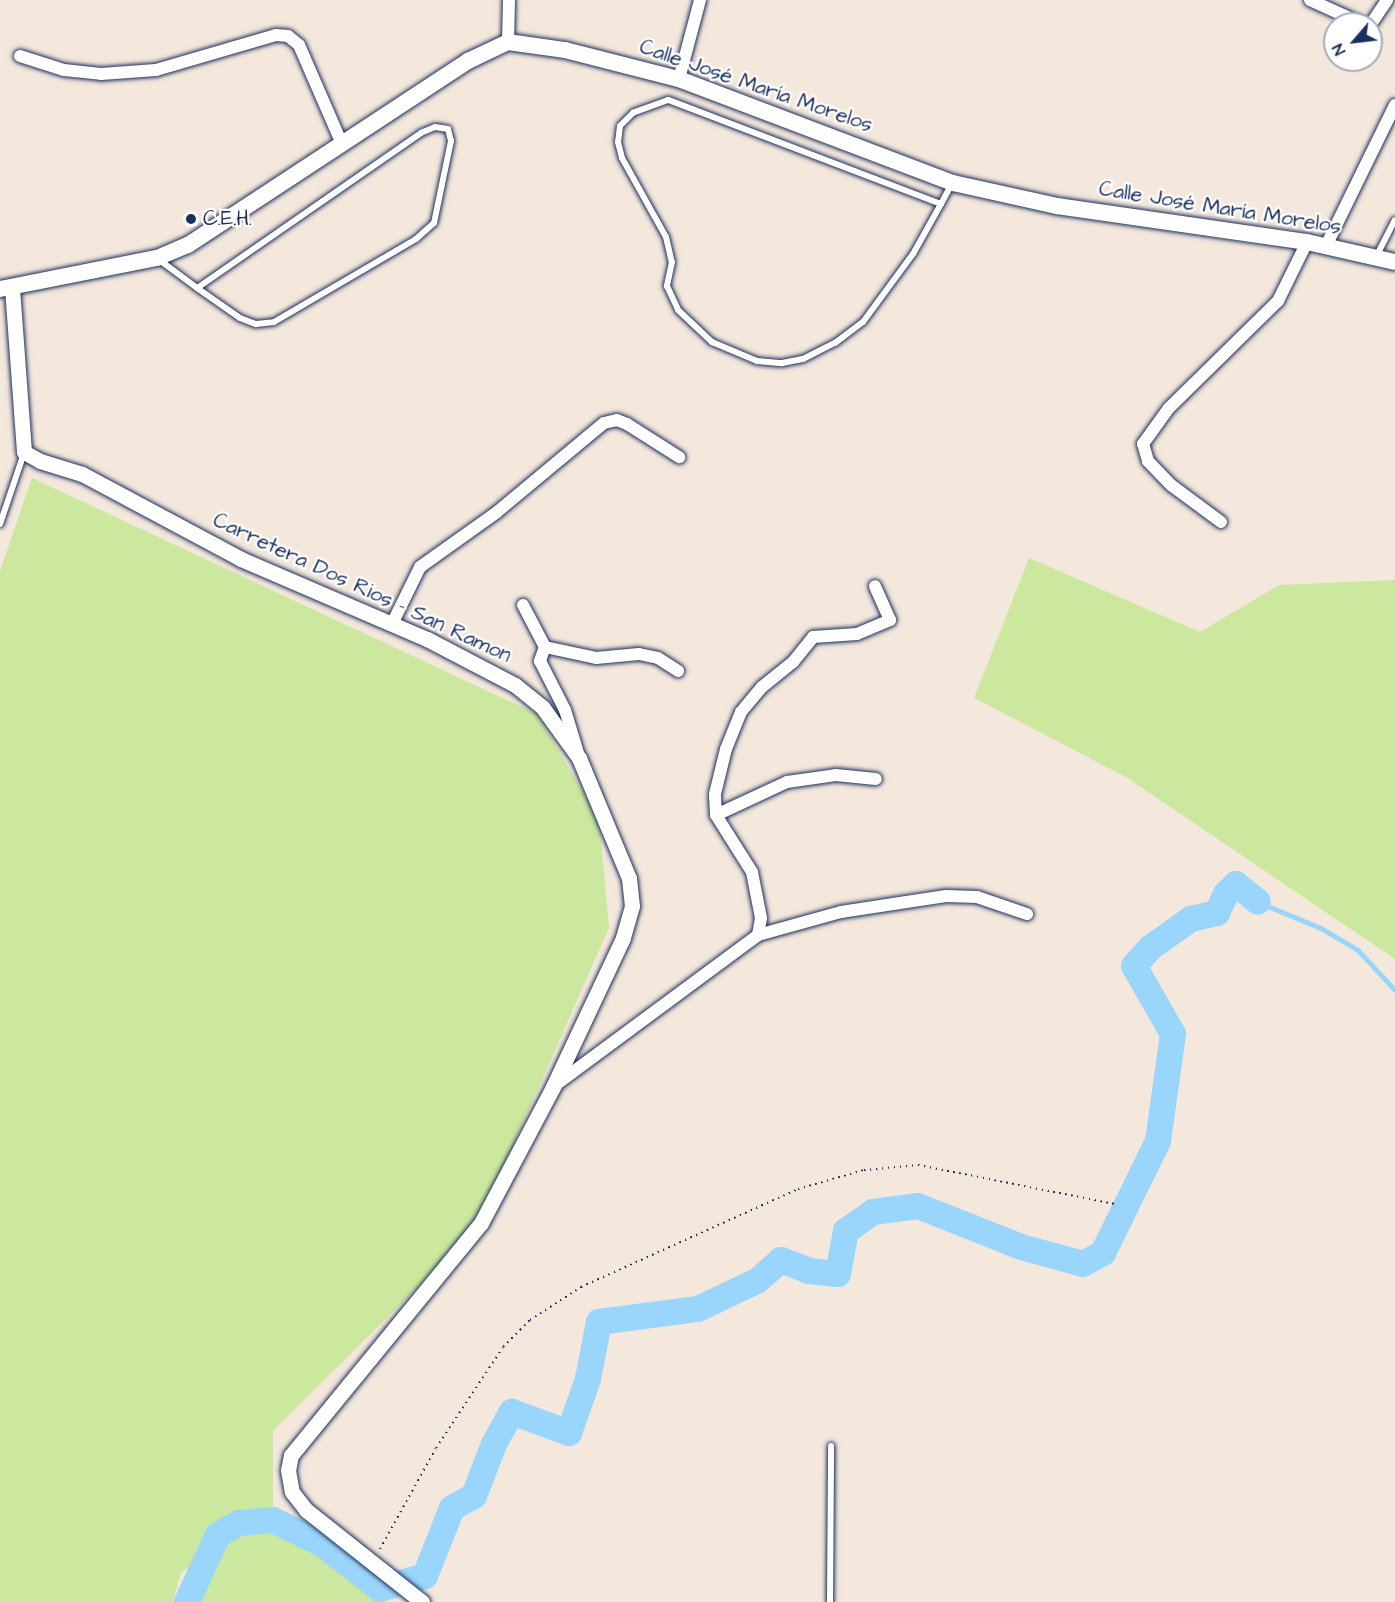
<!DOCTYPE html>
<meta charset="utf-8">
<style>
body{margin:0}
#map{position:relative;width:1395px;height:1602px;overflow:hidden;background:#f4e7dc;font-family:"Architects Daughter",sans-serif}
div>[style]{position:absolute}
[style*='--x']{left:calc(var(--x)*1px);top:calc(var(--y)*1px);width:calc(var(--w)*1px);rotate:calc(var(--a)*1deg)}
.green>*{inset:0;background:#cce89e}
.stream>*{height:4.5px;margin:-2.25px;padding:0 2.25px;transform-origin:2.25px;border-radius:2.25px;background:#9ad6fb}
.river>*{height:26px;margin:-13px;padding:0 13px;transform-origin:13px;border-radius:13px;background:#9ad6fb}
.path>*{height:2px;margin-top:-1px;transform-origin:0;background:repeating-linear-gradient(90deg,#1b2f5e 0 1.5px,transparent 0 6px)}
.roads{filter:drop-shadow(0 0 2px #1b2f5e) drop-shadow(0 0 2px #1b2f5e)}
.service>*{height:6px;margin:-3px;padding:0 3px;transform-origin:3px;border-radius:3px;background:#fff}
.minor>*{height:12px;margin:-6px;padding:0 6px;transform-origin:6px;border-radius:6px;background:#fff}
.tertiary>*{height:15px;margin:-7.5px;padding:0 7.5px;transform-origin:7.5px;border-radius:7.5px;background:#fff}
.secondary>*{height:16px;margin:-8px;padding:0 8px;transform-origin:8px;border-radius:8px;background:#fff}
.dots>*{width:16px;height:16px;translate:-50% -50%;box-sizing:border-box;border:3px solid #fff;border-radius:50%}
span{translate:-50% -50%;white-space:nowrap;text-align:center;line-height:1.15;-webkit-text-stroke:4.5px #fff;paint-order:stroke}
.street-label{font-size:21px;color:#1b2f5e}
.poi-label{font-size:21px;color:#1b2f5e}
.left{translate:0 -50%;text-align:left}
.north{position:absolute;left:1323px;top:12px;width:60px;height:60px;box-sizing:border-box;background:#fff;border:2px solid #a4acbf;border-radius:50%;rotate:242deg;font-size:16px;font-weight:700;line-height:24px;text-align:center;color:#1b2f5e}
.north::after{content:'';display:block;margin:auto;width:21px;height:27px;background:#1b2f5e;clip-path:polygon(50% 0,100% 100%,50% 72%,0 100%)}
</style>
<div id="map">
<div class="green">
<div style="clip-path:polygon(32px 478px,537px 714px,599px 819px,609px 928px,476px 1229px,273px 1431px,273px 1520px,378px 1602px,201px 1602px,221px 1549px,181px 1572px,173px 1602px,0 1602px,0 571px)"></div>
<div style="clip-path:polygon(1029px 558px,1200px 632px,1279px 585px,1395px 580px,1395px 959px,1126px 777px,974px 698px)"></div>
</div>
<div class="stream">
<div style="--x:1258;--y:902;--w:68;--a:22.4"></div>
<div style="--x:1321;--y:928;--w:43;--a:30.7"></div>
<div style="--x:1358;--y:950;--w:54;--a:47.2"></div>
</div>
<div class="river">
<div style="--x:187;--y:1602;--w:74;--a:-65.2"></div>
<div style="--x:218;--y:1535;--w:24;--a:-30"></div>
<div style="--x:239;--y:1523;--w:34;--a:-5"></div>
<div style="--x:273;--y:1520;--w:55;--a:26.1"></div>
<div style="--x:322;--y:1544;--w:73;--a:37.8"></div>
<div style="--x:380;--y:1589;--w:47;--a:-16.1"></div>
<div style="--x:425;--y:1576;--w:73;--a:-68.3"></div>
<div style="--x:452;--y:1508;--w:25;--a:-29"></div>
<div style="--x:474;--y:1496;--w:56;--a:-69"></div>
<div style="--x:494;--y:1444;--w:37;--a:-61"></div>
<div style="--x:512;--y:1412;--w:61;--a:20.2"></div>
<div style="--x:569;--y:1433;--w:57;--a:-70.6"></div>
<div style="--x:588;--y:1379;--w:58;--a:-79.1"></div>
<div style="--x:599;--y:1322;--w:100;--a:-7.5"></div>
<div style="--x:698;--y:1309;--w:65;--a:-25.4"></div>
<div style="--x:757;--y:1281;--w:32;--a:-41"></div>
<div style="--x:781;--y:1260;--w:30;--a:21"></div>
<div style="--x:809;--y:1271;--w:29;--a:6"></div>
<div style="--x:838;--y:1274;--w:44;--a:-79.5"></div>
<div style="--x:846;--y:1231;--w:33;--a:-35"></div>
<div style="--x:873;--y:1212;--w:45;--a:-7.6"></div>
<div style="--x:918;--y:1206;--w:111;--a:21.7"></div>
<div style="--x:1021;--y:1247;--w:64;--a:15.3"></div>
<div style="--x:1083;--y:1264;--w:23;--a:-29"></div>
<div style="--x:1103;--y:1253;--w:125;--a:-63.8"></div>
<div style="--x:1158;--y:1141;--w:108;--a:-82"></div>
<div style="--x:1173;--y:1034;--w:78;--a:-119.8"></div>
<div style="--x:1134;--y:966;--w:24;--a:-48"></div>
<div style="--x:1150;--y:948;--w:50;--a:-35.3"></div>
<div style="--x:1191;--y:919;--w:27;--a:-13"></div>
<div style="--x:1217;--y:913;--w:21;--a:-65"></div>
<div style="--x:1226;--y:894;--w:14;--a:-45"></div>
<div style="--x:1236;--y:884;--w:28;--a:39"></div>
</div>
<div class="path">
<div style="--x:380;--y:1549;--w:115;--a:-61"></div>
<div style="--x:436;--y:1448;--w:121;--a:-56.4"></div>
<div style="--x:503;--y:1347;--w:38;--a:-45"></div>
<div style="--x:530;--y:1320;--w:61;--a:-32.9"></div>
<div style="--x:581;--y:1287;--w:238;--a:-24.3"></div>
<div style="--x:798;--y:1189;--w:69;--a:-16.1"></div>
<div style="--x:864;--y:1170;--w:54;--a:-5.3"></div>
<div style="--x:918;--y:1165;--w:201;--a:11.2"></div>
</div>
<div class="roads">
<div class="service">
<div style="--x:941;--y:204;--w:292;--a:-159.1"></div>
<div style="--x:668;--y:100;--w:37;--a:160"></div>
<div style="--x:633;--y:113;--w:18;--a:135"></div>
<div style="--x:620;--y:126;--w:16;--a:97"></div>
<div style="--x:618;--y:142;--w:16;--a:76"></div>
<div style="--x:622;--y:158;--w:90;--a:60.9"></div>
<div style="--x:666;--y:237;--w:26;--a:77"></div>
<div style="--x:672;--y:262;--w:25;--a:102"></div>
<div style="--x:667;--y:286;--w:26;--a:65"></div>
<div style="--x:678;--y:310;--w:47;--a:43.3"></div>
<div style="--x:712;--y:342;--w:49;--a:22.9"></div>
<div style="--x:757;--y:361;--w:25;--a:5"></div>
<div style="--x:782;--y:363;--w:21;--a:-11"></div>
<div style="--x:803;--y:359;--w:36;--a:-27"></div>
<div style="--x:835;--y:343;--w:35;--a:-37"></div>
<div style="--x:863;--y:322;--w:84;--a:-53.7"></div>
<div style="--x:913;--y:254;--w:57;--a:-60.8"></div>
<div style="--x:941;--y:204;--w:24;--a:-62"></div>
<div style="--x:1377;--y:255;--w:39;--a:-63"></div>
<div style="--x:158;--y:259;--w:49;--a:36.6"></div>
<div style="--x:197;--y:288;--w:52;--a:34.9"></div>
<div style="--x:240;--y:318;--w:17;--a:21"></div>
<div style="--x:256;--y:324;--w:18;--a:-6"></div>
<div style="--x:274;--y:322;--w:164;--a:-30.3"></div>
<div style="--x:416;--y:239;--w:24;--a:-42"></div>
<div style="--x:434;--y:223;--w:84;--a:-78.3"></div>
<div style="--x:451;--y:141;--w:12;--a:-104"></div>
<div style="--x:448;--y:129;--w:13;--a:-171"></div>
<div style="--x:435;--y:127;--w:15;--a:157"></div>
<div style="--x:421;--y:133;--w:272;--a:145.3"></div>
<div style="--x:0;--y:524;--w:75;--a:-71.3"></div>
<div style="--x:830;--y:1602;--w:156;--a:-89.6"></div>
</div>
<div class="minor">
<div style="--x:1310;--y:0;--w:58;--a:24.4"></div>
<div style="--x:1371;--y:24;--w:29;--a:-56"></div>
<div style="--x:508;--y:42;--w:42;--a:-88.6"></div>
<div style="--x:20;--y:56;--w:46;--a:17.7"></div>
<div style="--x:64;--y:70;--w:37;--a:6"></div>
<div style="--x:101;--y:74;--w:55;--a:-4.2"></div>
<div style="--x:156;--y:70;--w:125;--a:-16.3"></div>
<div style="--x:276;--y:35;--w:12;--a:5"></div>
<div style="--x:288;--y:36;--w:14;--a:39"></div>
<div style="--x:299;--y:45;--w:108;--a:66.5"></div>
<div style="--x:679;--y:79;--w:82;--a:-75.1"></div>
<div style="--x:1326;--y:246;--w:157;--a:-63.9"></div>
<div style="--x:1221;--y:522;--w:62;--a:-143.5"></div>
<div style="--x:1171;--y:485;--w:33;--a:-134"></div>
<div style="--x:1148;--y:461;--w:18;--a:-106"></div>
<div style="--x:1143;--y:444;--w:44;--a:-54.2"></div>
<div style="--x:1169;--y:408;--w:153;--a:-44.5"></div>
<div style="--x:1278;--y:301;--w:66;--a:-63.8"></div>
<div style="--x:523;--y:605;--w:47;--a:62.4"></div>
<div style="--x:392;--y:624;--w:64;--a:-63.8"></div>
<div style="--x:420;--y:567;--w:95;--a:-35.5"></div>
<div style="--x:497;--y:512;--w:139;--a:-39.8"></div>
<div style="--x:604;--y:423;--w:13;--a:-13"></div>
<div style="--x:617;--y:420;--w:11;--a:22"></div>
<div style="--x:627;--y:424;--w:62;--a:32.4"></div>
<div style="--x:545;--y:647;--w:52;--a:12.2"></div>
<div style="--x:596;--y:658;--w:43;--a:-5.3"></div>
<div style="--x:639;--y:654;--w:19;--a:12"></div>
<div style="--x:658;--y:658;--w:24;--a:33"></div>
<div style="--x:545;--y:647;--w:15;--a:110"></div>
<div style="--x:540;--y:661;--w:55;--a:63"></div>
<div style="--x:565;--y:710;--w:45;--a:73.2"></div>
<div style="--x:716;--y:815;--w:78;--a:-24.9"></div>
<div style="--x:787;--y:782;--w:49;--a:-8.1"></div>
<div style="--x:836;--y:775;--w:40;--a:5.7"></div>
<div style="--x:758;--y:935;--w:17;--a:-80"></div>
<div style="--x:761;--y:918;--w:47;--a:-101.1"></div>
<div style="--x:752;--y:872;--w:67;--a:-122.3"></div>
<div style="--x:716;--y:815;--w:21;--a:-93"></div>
<div style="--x:715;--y:794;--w:46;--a:-76.3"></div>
<div style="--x:726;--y:749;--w:40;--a:-68"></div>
<div style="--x:741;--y:712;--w:33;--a:-50"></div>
<div style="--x:762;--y:687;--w:40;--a:-39"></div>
<div style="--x:793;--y:662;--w:32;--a:-51"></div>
<div style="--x:813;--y:637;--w:44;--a:-3.9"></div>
<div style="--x:857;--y:634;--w:36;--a:-23"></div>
<div style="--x:890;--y:620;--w:37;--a:-114"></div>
<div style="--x:554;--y:1086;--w:254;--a:-36.5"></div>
<div style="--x:758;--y:935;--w:86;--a:-15.5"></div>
<div style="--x:841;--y:912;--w:106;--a:-8.7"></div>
<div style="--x:946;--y:896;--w:31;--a:2"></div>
<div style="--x:977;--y:897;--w:53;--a:18.8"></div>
</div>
<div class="tertiary">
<div style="--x:12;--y:288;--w:164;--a:85.8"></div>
<div style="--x:24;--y:452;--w:18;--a:29"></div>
<div style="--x:40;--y:461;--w:44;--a:17.2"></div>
<div style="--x:82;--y:474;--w:180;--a:28.1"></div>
<div style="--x:241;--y:559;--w:202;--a:23.3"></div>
<div style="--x:427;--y:639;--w:99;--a:27.6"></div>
<div style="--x:515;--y:685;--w:36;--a:39"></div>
<div style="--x:543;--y:708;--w:62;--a:54.2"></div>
<div style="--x:579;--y:758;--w:130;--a:67.4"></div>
<div style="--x:629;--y:878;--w:28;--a:84"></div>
<div style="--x:632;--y:906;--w:33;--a:106"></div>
<div style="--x:623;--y:938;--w:165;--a:115.2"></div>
<div style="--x:553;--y:1087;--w:154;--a:117.9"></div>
<div style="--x:481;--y:1223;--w:300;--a:129.3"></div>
<div style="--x:291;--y:1455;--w:15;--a:101"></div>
<div style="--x:288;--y:1470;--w:22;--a:80"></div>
<div style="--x:292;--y:1492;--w:23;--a:52"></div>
<div style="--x:306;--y:1510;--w:148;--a:38.4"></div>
</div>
<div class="secondary">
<div style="--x:0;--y:289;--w:160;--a:-11.2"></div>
<div style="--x:157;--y:258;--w:34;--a:-23"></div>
<div style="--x:188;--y:245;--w:335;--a:-33.3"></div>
<div style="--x:468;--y:61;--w:44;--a:-25.4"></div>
<div style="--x:508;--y:42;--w:58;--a:8"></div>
<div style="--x:565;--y:50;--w:118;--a:14.3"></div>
<div style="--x:679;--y:79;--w:293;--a:20.8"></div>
<div style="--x:953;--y:183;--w:107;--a:12.5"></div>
<div style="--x:1057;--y:206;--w:253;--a:8.2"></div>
<div style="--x:1307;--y:242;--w:90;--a:12.8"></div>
</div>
</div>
<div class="dots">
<div style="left:191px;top:219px;background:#1b2f5e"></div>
</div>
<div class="street-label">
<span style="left:756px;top:86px;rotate:19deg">Calle José María Morelos</span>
<span style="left:1220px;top:208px;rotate:9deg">Calle José María Morelos</span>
<span style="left:362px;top:588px;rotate:25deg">Carretera Dos Rios - San Ramon</span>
</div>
<div class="poi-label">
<span class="left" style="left:203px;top:219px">C.E.H.</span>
</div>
<div class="north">N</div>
</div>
